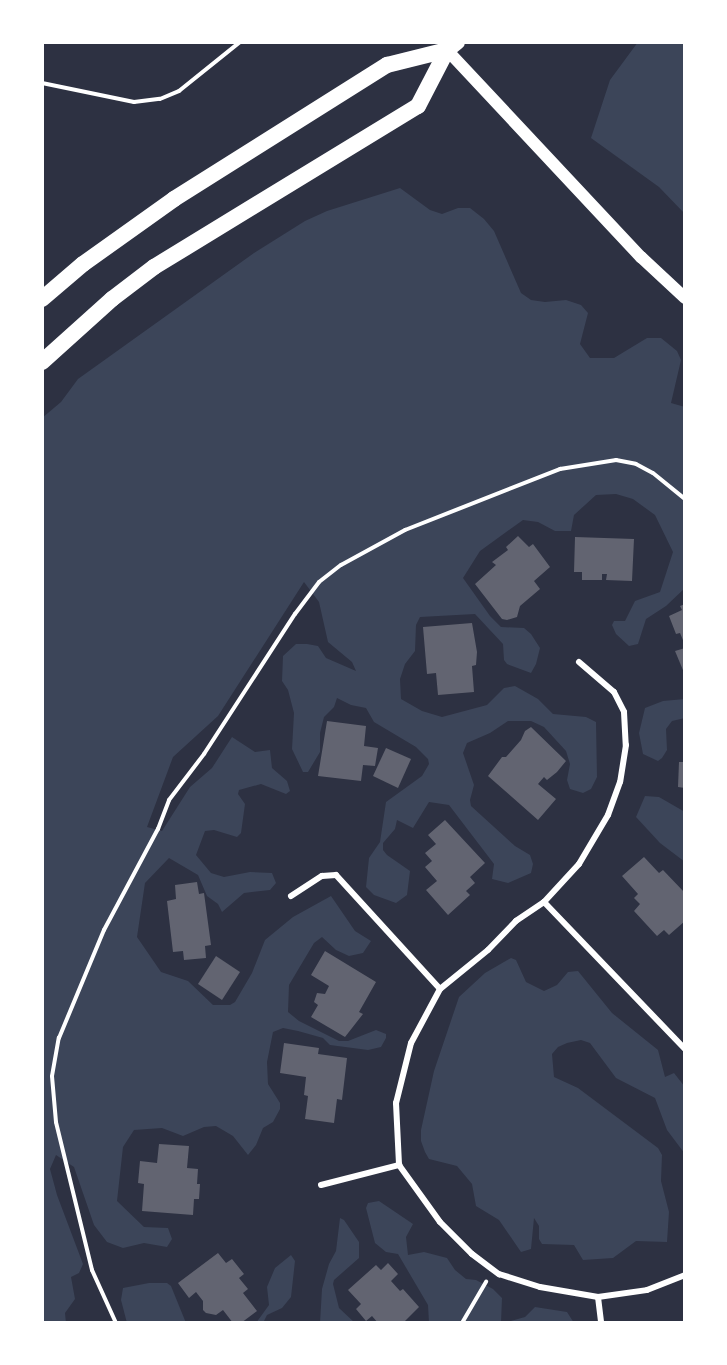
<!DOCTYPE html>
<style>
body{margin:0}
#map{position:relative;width:727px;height:1365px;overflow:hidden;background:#2d3142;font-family:"IBM Plex Sans",sans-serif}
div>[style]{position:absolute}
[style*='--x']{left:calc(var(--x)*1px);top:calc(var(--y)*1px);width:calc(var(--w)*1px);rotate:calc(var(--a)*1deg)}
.green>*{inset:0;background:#3c4559}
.building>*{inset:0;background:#626471}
.path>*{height:4px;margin:-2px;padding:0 2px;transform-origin:2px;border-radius:2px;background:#fff}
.minor>*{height:6px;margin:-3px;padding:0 3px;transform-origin:3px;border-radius:3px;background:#fff}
.secondary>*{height:12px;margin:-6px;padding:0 6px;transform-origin:6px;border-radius:6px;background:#fff}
.trunk>*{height:16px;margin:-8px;padding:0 8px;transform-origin:8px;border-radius:8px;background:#fff}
span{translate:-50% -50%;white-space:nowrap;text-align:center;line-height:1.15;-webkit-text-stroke:4.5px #fff;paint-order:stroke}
.frame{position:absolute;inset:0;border:44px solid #fff;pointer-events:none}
</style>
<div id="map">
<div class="green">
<div style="clip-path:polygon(638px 42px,685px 42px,685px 214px,659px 187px,591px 138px,610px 80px)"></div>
<div style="clip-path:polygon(400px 188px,430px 210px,442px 214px,458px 208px,470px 208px,484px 219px,494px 231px,521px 293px,531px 300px,545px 302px,566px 300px,581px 305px,588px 313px,580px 344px,590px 358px,614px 358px,647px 338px,661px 338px,677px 351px,681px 360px,671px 403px,685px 407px,685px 588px,666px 606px,646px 619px,638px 644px,629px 646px,616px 634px,612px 625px,614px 621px,625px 621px,635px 601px,660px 592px,673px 552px,655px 515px,633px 499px,616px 494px,596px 495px,574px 515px,571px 531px,555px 531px,538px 522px,523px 520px,480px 551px,463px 578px,490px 616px,501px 627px,524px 628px,531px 634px,540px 648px,536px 664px,531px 673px,507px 664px,504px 660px,503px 644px,475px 614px,420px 617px,416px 625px,415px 651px,405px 664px,400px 679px,401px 699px,422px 711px,442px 717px,487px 705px,504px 688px,515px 686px,538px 699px,553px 714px,586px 717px,596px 722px,597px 777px,591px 789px,583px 793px,570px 789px,567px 780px,570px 764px,566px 751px,544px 727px,531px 721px,508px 721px,490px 733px,467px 743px,463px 753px,474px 785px,470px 800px,471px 806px,515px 846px,530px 855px,533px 864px,531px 873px,508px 883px,492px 879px,494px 864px,449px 805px,429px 802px,413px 828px,397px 820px,395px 829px,383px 843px,383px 850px,387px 855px,410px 871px,407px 895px,396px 903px,374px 895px,366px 887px,369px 858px,380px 842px,386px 802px,422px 776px,429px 764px,428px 759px,416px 747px,374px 722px,366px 708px,351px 705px,337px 698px,334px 707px,324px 717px,320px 733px,320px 752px,308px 772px,303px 772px,292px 749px,294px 713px,288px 690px,282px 681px,283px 656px,296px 644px,307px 644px,318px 646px,326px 658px,356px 671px,352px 662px,328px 642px,319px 602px,304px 582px,218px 716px,173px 757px,147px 827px,162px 831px,190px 787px,212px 768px,232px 737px,255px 752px,270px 750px,272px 768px,287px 781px,290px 791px,286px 794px,261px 784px,239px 790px,238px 794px,245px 804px,241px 833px,237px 837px,214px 830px,205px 831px,196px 855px,211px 873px,224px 877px,250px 872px,272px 873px,276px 883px,270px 890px,244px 893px,222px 912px,218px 904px,207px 896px,198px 875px,169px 858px,145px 883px,137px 937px,161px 972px,188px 981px,213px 1005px,230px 1005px,235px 1002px,252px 973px,265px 940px,293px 917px,331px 896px,355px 931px,371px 941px,363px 953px,349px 956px,336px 950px,322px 937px,314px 943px,289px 985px,288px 1012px,299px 1021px,339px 1041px,348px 1041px,376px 1030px,386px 1034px,386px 1038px,381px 1047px,368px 1050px,330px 1045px,323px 1038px,298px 1031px,283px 1028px,273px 1032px,267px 1062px,268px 1084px,280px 1103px,280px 1109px,273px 1122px,263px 1128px,256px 1145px,248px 1155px,233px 1136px,216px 1126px,204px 1127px,183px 1136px,162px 1128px,134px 1130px,123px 1147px,117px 1201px,144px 1227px,168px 1228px,172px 1239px,167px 1247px,144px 1243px,123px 1248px,107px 1242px,94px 1225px,74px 1167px,56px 1155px,50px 1169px,57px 1195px,83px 1264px,79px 1273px,71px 1277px,75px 1299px,65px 1313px,66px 1323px,42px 1323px,42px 418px,61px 402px,78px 379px,254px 253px,305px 221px,327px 211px)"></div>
<div style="clip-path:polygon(685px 699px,685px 718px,672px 721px,666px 729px,667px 750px,662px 758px,658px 761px,643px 754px,639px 733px,645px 708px,663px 701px)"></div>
<div style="clip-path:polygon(645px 796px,659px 797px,685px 812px,685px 862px,660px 843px,636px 817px)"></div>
<div style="clip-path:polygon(511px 958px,516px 960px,526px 982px,544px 991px,557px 985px,568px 972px,578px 971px,612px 1013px,658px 1050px,665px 1077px,674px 1073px,685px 1087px,685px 1154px,667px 1130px,655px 1098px,616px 1078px,590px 1043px,581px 1040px,567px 1043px,558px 1047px,552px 1054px,554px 1077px,578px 1088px,658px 1148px,662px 1155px,661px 1181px,669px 1212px,667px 1242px,636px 1241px,613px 1258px,583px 1260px,574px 1245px,542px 1244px,539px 1239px,539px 1226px,534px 1218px,531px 1249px,521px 1252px,499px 1220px,476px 1206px,472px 1184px,457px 1166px,429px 1159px,425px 1152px,421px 1141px,421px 1130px,434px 1071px,459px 997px,485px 973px)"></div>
<div style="clip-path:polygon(379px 1201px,413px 1224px,406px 1237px,408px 1255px,424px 1252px,447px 1258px,455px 1270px,466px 1279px,476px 1280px,493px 1289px,502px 1298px,501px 1323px,429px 1323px,428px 1305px,398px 1254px,386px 1252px,375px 1243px,366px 1208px,368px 1203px)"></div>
<div style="clip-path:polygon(340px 1218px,344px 1220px,359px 1242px,359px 1258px,334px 1280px,333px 1284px,339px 1308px,355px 1323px,320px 1323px,322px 1289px,329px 1264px,336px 1251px)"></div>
<div style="clip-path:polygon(291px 1255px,295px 1261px,291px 1297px,282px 1308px,267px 1315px,263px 1323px,256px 1323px,269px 1305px,267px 1287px,275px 1268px)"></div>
<div style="clip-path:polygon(149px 1283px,167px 1283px,171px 1286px,186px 1323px,127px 1323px,121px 1300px,123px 1288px)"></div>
<div style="clip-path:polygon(535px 1307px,567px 1312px,574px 1323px,503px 1323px,525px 1317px)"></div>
</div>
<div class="building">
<div style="clip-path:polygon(518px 536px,529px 547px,533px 544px,550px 567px,534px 581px,540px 589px,520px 606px,517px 617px,507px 620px,502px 619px,475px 584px,496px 565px,492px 562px,508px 550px,506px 547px)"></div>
<div style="clip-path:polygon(575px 537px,634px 539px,632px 581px,606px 580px,607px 574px,602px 574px,602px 580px,582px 580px,582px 572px,574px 572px)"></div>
<div style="clip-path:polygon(685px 604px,685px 645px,680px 633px,676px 634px,669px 616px,682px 610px,680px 606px)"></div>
<div style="clip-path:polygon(472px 623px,477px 652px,476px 665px,472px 666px,474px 692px,438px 695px,436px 673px,427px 674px,423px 627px)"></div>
<div style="clip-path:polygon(685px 648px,685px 675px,675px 651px)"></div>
<div style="clip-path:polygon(327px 721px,366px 726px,364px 746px,378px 748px,375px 766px,363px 765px,361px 781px,318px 776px)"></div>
<div style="clip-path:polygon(531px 727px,566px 761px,557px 772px,547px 780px,544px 777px,538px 784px,556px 799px,538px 820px,488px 776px,502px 757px,506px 757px,521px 740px,525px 731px)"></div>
<div style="clip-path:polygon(386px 748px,411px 759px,398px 788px,373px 776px)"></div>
<div style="clip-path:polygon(679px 762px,685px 762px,685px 788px,678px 787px)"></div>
<div style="clip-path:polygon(445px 820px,485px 863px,470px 877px,475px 883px,466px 891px,470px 895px,448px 915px,426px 890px,437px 881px,425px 867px,432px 861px,425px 853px,436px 844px,428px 835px)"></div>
<div style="clip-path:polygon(644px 857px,659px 873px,663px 870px,685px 893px,685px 921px,669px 935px,664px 930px,657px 936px,634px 911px,640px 904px,634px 898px,638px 894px,622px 876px)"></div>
<div style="clip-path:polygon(197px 882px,199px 894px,204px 893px,211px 945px,205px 946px,206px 958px,184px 960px,183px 951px,173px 952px,167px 901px,176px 899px,175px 885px)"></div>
<div style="clip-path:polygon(325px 951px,376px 982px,359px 1012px,363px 1014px,345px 1037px,311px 1017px,318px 1005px,314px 1002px,317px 993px,325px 994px,329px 986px,311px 975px)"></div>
<div style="clip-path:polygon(216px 956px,240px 972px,222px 1000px,198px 984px)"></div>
<div style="clip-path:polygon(284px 1043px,319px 1048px,318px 1054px,347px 1058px,342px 1100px,337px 1099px,334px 1123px,305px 1119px,308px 1096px,304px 1095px,306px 1077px,280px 1073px)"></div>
<div style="clip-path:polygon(159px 1144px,189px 1146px,187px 1168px,198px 1169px,197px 1184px,200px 1184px,199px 1199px,194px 1199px,193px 1215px,142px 1211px,144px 1184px,138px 1183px,140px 1161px,157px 1163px)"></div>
<div style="clip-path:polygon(218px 1253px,226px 1263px,232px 1259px,244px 1274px,239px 1278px,248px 1289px,243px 1293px,257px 1311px,241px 1323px,233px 1323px,223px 1310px,216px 1315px,206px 1313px,203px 1310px,203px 1301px,196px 1292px,189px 1298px,178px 1283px)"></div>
<div style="clip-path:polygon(388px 1263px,398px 1274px,391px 1281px,400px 1291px,403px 1289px,419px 1307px,403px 1323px,378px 1323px,372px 1316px,366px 1321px,356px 1309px,361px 1304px,348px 1290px,376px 1265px,381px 1270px)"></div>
</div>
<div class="path">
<div style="--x:42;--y:83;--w:94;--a:11.7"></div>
<div style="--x:134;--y:102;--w:26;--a:-7"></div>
<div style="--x:160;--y:99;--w:21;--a:-23"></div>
<div style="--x:179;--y:91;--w:78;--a:-38.8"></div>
<div style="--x:116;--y:1323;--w:58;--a:-114.4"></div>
<div style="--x:92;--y:1270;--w:152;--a:-103.7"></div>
<div style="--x:56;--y:1122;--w:46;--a:-95"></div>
<div style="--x:52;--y:1076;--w:39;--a:-80"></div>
<div style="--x:59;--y:1038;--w:117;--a:-67.4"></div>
<div style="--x:104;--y:930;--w:115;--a:-61.9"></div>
<div style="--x:158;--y:829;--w:31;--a:-69"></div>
<div style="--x:169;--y:800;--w:58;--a:-52.7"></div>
<div style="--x:204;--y:754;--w:167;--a:-57"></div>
<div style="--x:295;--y:614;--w:40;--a:-53"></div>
<div style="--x:319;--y:582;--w:28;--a:-38"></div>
<div style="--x:341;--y:565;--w:73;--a:-28.7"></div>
<div style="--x:405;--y:530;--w:167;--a:-21.5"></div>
<div style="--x:560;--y:469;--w:57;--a:-9.1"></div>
<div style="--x:616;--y:460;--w:20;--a:11"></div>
<div style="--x:636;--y:464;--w:19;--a:28"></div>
<div style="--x:653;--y:473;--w:41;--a:39.1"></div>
<div style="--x:462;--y:1323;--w:48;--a:-59.7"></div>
</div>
<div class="minor">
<div style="--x:579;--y:662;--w:46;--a:40.6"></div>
<div style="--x:614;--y:692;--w:22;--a:63"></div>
<div style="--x:624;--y:712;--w:33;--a:87"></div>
<div style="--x:626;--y:745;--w:37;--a:99"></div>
<div style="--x:620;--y:782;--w:35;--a:110"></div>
<div style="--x:608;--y:815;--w:57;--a:120.6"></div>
<div style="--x:579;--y:864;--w:52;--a:132.6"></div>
<div style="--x:544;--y:902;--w:34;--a:146"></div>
<div style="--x:516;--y:921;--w:40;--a:134"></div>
<div style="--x:488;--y:950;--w:62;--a:140.9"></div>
<div style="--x:440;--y:989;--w:61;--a:118.2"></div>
<div style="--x:411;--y:1043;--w:62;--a:104"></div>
<div style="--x:396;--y:1103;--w:62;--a:87.2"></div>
<div style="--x:399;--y:1165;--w:70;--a:54.3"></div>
<div style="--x:440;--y:1222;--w:45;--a:45"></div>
<div style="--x:472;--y:1254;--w:34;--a:37"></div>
<div style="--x:499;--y:1274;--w:43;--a:17.6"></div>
<div style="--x:540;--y:1287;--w:59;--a:9.8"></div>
<div style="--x:598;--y:1297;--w:49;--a:-8.1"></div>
<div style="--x:647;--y:1290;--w:41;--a:-21.5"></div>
<div style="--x:291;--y:896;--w:37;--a:-33"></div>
<div style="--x:322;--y:876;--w:14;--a:-4"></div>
<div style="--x:336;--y:875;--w:154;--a:47.6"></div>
<div style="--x:544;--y:902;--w:204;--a:46.2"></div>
<div style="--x:321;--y:1185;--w:81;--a:-14.4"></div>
<div style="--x:598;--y:1297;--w:26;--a:83"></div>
</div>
<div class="secondary">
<div style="--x:447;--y:50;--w:284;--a:46.9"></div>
<div style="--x:641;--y:257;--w:60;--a:43"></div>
</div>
<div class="trunk">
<div style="--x:42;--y:299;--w:54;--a:-40.5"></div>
<div style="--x:83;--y:264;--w:112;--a:-35.5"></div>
<div style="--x:174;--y:199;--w:252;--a:-32.2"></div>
<div style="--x:387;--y:65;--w:62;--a:-14"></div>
<div style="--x:42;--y:362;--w:94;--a:-42"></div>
<div style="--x:112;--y:299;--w:53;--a:-37.3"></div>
<div style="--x:154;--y:267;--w:309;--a:-31.4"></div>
<div style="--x:418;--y:106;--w:63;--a:-62.6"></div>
<div style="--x:447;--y:50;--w:13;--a:-39"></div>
</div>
<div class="frame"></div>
</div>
